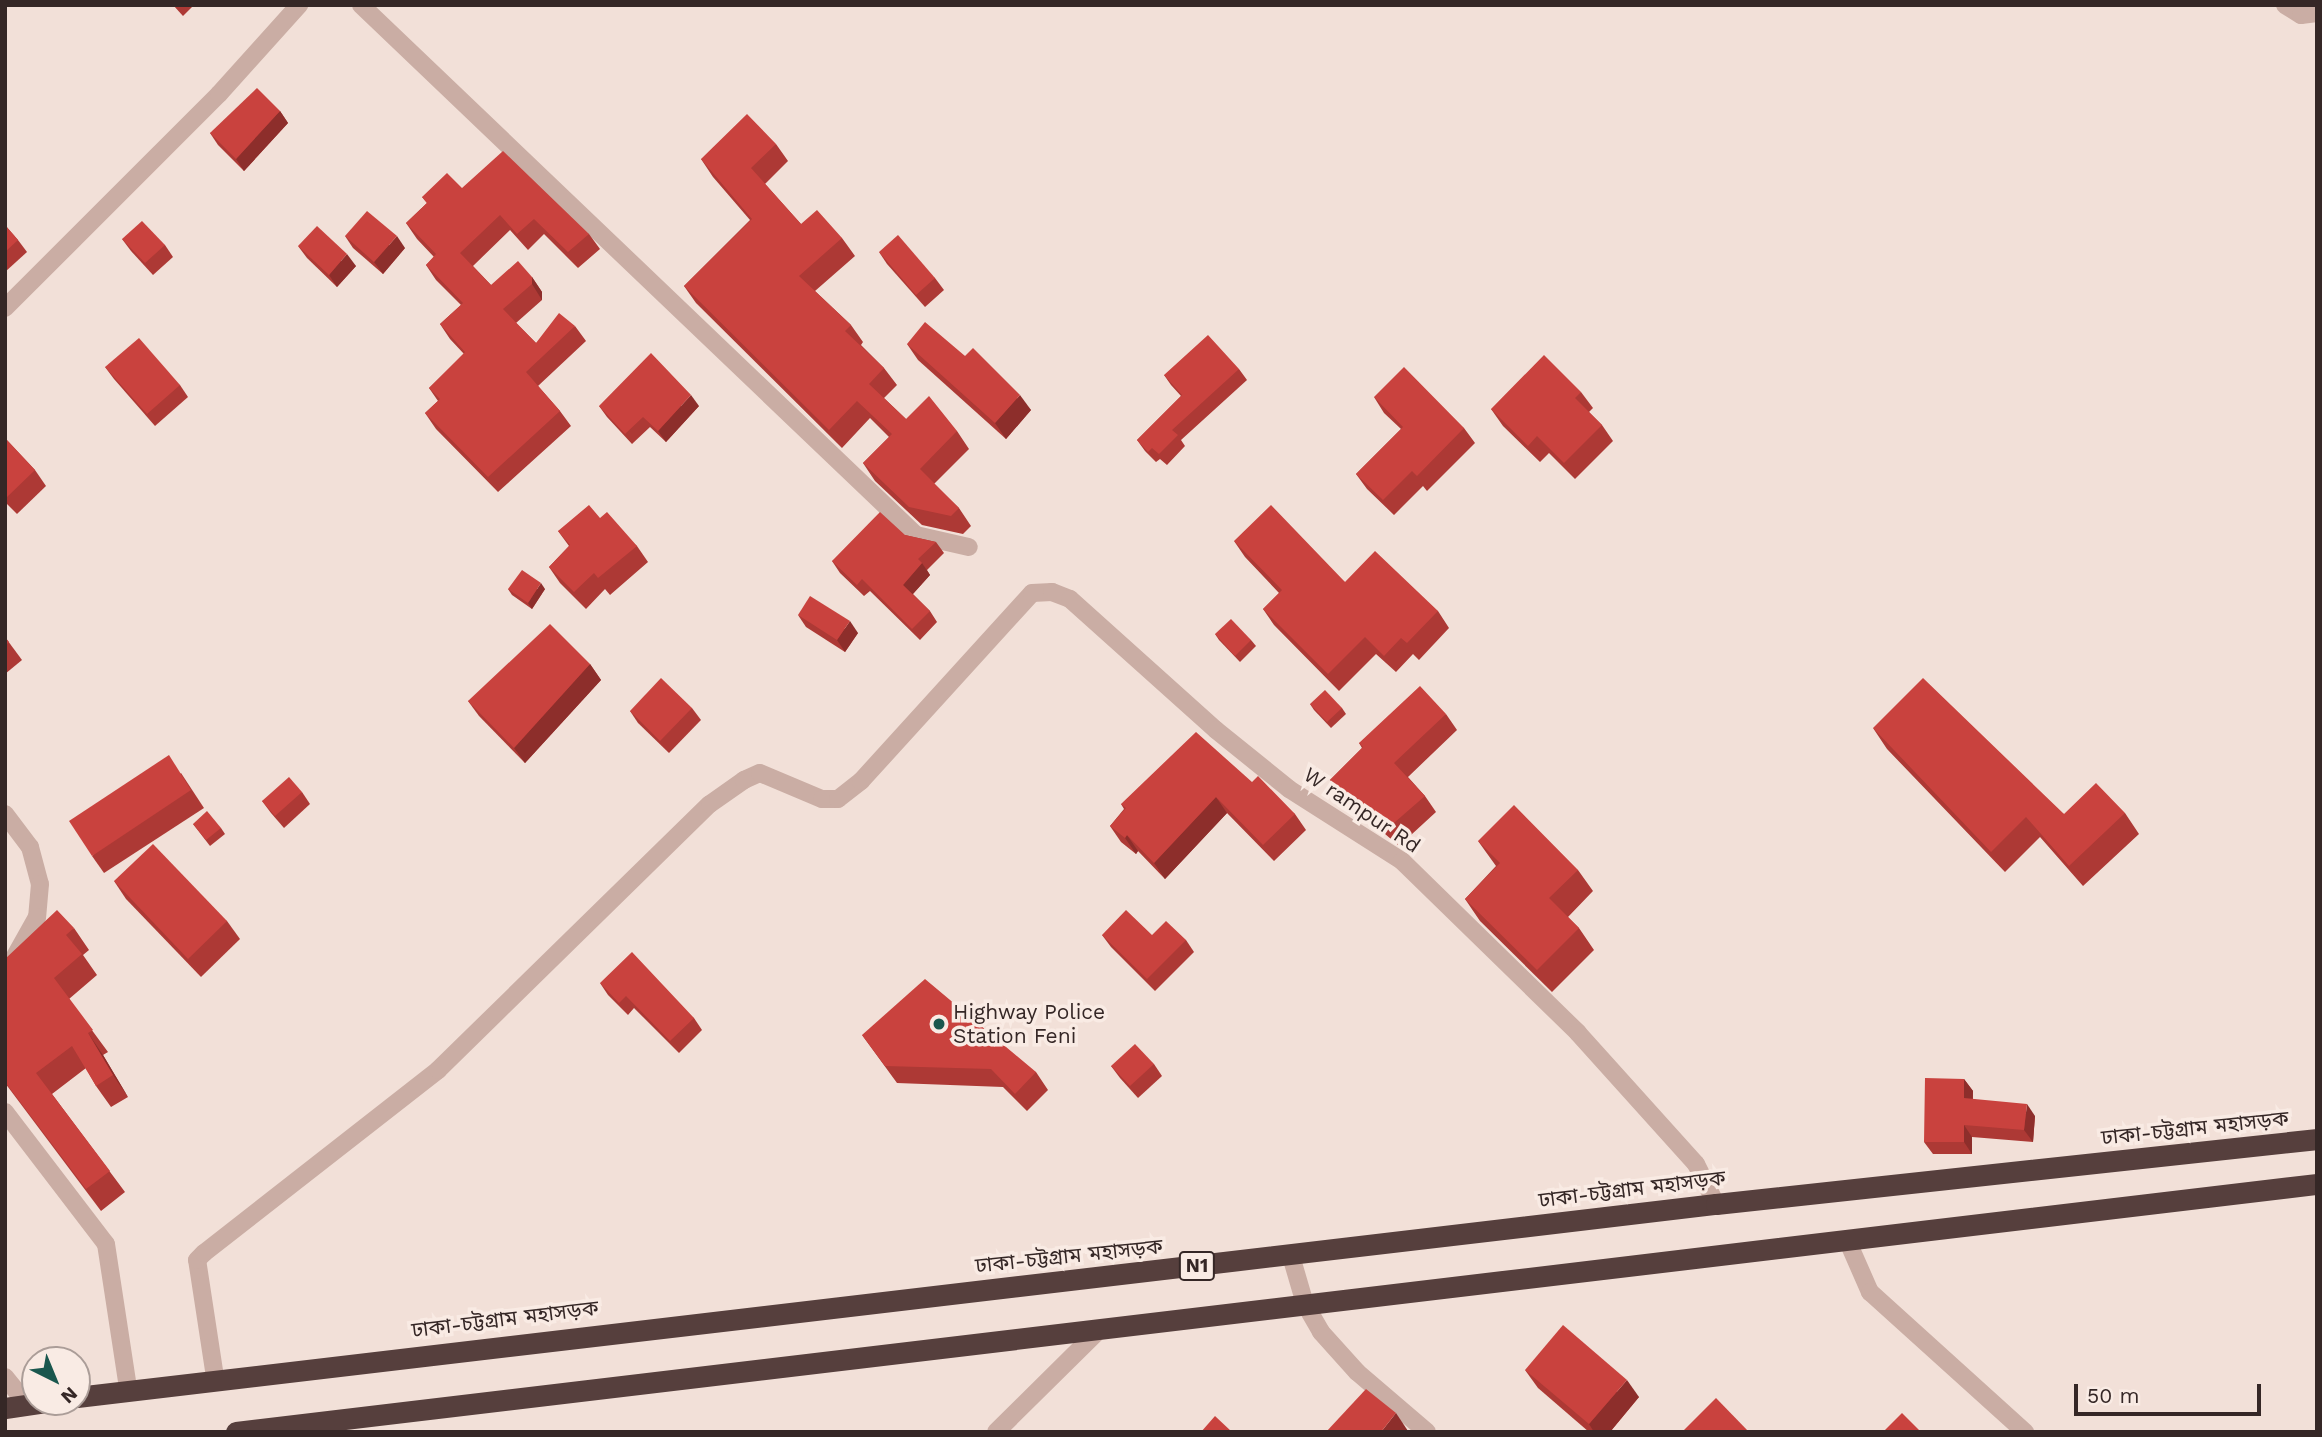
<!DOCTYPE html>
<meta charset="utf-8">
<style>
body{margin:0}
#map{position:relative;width:2322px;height:1437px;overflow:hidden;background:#f2e0d8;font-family:"Work Sans","Noto Sans Bengali",sans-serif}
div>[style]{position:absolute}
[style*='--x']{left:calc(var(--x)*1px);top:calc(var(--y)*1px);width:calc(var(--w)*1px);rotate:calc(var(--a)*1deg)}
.minor>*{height:18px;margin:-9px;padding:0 9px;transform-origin:9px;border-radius:9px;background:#caada4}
.highway>*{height:21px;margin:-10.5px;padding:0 10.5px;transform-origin:10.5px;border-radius:10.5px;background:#563f3d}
.wall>*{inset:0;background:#ad3935}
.shaded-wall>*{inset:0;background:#8d2e2b}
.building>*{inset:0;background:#c9423e}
.dots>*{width:19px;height:19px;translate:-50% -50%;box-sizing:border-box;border:4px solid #f9ebe4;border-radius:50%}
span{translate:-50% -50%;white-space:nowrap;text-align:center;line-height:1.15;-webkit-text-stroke:7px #f9ebe4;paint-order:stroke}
.shield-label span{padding:2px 5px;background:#f9ebe4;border:2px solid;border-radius:5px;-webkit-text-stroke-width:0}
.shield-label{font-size:19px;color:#352726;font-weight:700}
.street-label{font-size:21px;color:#352726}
.poi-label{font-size:21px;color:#352726}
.left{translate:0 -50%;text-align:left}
.frame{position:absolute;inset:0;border:7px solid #352726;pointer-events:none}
.north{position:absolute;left:21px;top:1346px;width:70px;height:70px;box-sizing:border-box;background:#f9ebe4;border:2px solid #ab9d98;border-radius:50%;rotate:137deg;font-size:19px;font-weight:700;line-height:28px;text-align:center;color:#352726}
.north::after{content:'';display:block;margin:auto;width:24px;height:32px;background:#1a574e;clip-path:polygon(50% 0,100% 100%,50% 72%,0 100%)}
.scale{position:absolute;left:2074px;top:1384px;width:187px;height:32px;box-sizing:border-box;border:4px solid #352726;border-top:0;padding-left:9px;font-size:21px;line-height:24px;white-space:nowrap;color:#352726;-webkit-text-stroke:5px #f9ebe4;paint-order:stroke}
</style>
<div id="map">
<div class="minor">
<div style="--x:361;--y:5;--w:767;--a:43.68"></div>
<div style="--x:916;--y:535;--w:54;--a:12.8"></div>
<div style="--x:2285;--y:5;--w:19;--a:32"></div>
<div style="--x:2301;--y:15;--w:16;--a:-7"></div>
<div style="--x:5;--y:308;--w:303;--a:-45"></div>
<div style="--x:219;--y:94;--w:120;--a:-48"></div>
<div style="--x:5;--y:814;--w:41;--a:52.9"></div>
<div style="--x:30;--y:847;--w:38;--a:75"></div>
<div style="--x:40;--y:884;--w:33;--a:95"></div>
<div style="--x:37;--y:917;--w:65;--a:119.3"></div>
<div style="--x:5;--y:1112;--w:166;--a:52.6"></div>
<div style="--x:106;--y:1244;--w:146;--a:81.3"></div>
<div style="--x:1848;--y:1242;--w:55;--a:66.3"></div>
<div style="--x:1870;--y:1292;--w:209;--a:42.1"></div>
<div style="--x:1291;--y:1256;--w:50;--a:73.7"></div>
<div style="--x:1305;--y:1304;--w:32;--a:60"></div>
<div style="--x:1321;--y:1332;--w:54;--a:48"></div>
<div style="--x:1357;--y:1372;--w:92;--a:40.6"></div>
<div style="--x:5;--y:1377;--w:36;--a:51"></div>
<div style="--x:215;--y:1377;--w:118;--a:-98.7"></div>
<div style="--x:197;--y:1260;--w:10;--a:-45"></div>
<div style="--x:204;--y:1253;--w:297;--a:-38"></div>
<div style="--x:438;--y:1070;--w:380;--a:-44.4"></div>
<div style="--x:710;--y:804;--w:42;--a:-35.2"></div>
<div style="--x:744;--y:780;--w:17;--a:-24"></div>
<div style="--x:760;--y:773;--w:67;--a:22.8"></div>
<div style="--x:822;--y:799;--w:16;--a:0"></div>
<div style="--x:838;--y:799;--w:29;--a:-38"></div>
<div style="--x:861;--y:781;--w:254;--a:-47.7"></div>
<div style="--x:1032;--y:593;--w:20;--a:-3"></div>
<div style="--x:1052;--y:592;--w:19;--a:21"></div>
<div style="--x:1070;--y:599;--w:196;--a:41.9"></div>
<div style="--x:1216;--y:730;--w:94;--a:38.9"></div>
<div style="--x:1289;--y:789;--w:134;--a:32.5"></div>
<div style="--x:1402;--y:861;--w:246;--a:44.3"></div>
<div style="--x:1578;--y:1033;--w:176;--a:48"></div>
<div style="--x:1696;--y:1164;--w:45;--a:63.4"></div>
<div style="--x:996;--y:1432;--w:145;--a:-44.7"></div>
</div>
<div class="highway">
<div style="--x:77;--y:1397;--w:1650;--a:-6.72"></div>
<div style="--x:1716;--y:1204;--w:605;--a:-6.17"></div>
<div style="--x:5;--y:1408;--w:41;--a:-8.3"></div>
<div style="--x:236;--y:1432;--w:2096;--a:-6.8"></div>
</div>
<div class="wall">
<div style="clip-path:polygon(173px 5px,194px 5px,183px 16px)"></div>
<div style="clip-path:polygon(280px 111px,288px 123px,244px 171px,218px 145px,210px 133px)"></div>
<div style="clip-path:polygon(776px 144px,788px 161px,765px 184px,801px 224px,842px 238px,855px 256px,815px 291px,851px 325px,863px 342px,861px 345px,884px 368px,897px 385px,884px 398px,906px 419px,957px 431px,969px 449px,934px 484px,959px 508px,971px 526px,963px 534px,922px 525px,875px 481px,863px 463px,889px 437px,870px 418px,842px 448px,696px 303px,684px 286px,750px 220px,713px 177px,701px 159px)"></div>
<div style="clip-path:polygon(462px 188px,589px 234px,600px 249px,578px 268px,544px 234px,528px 250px,510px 230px,473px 266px,491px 285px,532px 277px,542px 292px,542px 300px,516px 323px,536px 343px,575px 326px,586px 341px,538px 386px,560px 411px,571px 426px,498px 492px,436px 429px,425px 413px,438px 401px,429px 388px,464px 354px,450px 339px,440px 324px,461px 305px,436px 280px,426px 265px,434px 257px,417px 239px,406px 223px,427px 203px,422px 197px)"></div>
<div style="clip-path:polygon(5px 225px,18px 240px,27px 252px,5px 272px)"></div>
<div style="clip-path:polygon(345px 236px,405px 248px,383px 274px,353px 248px)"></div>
<div style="clip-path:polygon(122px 239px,165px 245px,173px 257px,153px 275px,131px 251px)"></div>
<div style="clip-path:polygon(298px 246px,356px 266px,337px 287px,307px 258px)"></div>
<div style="clip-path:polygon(879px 252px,935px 278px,944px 290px,925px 307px,887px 264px)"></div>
<div style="clip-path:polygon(907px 344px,965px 356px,1031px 410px,1006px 439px,918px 360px)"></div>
<div style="clip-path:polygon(105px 367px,180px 385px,188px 397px,155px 426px,114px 379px)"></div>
<div style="clip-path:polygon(1239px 369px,1247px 380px,1181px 440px,1185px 446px,1167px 465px,1160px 459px,1156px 462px,1145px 451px,1137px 440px,1181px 396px,1171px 385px,1164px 375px)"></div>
<div style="clip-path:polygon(1581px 392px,1593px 408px,1589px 412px,1602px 425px,1613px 441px,1575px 479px,1549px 453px,1540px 462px,1503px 426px,1491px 409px)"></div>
<div style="clip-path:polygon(1374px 397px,1464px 428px,1475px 443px,1427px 491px,1423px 486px,1394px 515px,1367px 489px,1356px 474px,1401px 429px,1384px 413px)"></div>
<div style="clip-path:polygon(599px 406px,699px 406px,666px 442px,650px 427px,632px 444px,607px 417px)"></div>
<div style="clip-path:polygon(5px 438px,35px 470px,46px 486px,17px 514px,5px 502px)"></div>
<div style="clip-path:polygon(600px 518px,637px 546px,648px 562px,610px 595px,605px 589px,586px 609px,560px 583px,549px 567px,569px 546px,558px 531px)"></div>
<div style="clip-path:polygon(905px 535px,936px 542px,944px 553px,927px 570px,930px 575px,913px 594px,930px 611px,937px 622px,920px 640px,870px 591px,864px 596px,840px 573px,832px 561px)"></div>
<div style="clip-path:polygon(1234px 541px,1345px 582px,1438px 611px,1449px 628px,1419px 660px,1413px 654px,1396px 672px,1376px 654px,1339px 691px,1274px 625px,1263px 609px,1279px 593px,1245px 557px)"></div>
<div style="clip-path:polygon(508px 589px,545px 589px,532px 609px,512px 595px)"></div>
<div style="clip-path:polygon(798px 615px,858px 633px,845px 652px,806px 627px)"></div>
<div style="clip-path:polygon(1215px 634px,1251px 640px,1256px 646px,1240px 662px,1219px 640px)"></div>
<div style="clip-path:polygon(5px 637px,22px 660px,5px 674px)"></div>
<div style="clip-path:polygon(590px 664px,601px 680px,525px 763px,479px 716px,468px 701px)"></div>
<div style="clip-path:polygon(1310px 704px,1342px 708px,1346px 714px,1331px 728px,1314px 710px)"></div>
<div style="clip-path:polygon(692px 708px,701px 720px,669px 753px,638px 723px,630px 711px)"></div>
<div style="clip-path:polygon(1446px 714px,1457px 730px,1408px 777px,1425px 796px,1436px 812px,1399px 846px,1341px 796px,1330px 780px,1362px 748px,1359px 743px)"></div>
<div style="clip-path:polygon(1873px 728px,2064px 814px,2125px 813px,2139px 834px,2083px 886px,2040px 837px,2005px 872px,1887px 749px)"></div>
<div style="clip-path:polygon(181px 773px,204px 808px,104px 873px,92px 856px)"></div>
<div style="clip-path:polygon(1252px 782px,1295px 814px,1306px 830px,1274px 861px,1227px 813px,1165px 879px,1138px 851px,1136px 854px,1121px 842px,1110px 826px,1124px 809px,1121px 804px)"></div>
<div style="clip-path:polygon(302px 792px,310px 804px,284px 828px,271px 813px,262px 801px)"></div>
<div style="clip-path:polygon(193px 824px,221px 828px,225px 834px,210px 846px)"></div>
<div style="clip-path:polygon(1478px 841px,1578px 870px,1593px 891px,1568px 917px,1579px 928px,1594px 950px,1552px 992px,1480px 921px,1465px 899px,1496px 866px)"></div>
<div style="clip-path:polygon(114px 881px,227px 921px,240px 939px,201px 977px,126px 899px)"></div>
<div style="clip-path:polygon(74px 928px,89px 950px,83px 955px,97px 975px,69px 999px,108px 1052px,103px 1055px,128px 1097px,111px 1107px,96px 1086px,86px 1068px,52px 1094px,125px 1192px,101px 1211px,5px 1083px,5px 959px)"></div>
<div style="clip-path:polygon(1102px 935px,1152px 935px,1186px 940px,1194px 952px,1155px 991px,1111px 947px)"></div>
<div style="clip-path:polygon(600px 983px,694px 1018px,702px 1030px,679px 1053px,634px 1008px,628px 1015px,608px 995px)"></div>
<div style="clip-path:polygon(862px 1035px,1036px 1072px,1048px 1090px,1027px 1111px,1003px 1087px,897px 1083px)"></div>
<div style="clip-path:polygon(1154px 1064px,1162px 1076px,1138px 1098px,1120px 1078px,1111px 1066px)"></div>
<div style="clip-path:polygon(1964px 1079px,1973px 1091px,1973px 1099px,2035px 1116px,2033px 1142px,1972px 1137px,1972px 1154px,1933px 1154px,1924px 1142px)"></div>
<div style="clip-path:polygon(1525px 1370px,1639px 1397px,1610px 1432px,1589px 1432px,1538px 1388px)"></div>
</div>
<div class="shaded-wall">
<div style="clip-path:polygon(280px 111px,288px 123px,244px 171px,236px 159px)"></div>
<div style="clip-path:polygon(397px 236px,405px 248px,383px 274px,374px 262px)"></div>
<div style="clip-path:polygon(347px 254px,356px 266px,337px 287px,329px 275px)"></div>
<div style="clip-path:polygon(532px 277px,542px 292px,542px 300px,532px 284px)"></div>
<div style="clip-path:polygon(691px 395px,699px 406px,666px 442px,658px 431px)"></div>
<div style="clip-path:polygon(1020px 395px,1031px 410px,1006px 439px,995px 423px)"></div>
<div style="clip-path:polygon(922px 563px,930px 575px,911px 596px,903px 585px)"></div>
<div style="clip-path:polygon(541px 583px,545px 589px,532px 609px,528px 603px)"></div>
<div style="clip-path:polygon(850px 621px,858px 633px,845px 652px,837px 640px)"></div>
<div style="clip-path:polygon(590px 664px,601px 680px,525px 763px,514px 748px)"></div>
<div style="clip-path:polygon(1216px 797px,1227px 813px,1165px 879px,1154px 863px)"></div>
<div style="clip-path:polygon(1127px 835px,1138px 851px,1136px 854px,1125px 838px)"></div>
<div style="clip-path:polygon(88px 1033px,103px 1055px,128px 1097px,113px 1075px)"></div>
<div style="clip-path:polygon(1964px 1079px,1973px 1091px,1972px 1110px,1964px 1098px)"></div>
<div style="clip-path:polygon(2027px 1104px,2035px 1116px,2033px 1142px,2024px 1130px)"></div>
<div style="clip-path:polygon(1964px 1125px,1972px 1137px,1972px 1154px,1964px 1142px)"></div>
<div style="clip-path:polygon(1627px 1380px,1639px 1397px,1610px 1432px,1594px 1432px,1589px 1424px)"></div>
<div style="clip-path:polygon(1396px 1413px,1408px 1431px,1381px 1432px)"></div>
</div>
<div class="building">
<div style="clip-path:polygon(257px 88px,280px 111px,236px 159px,210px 133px)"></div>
<div style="clip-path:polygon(747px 114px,776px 144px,751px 168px,801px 224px,817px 210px,842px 238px,799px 276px,851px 325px,845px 331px,884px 368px,869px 384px,906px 419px,929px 396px,957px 431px,920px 469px,959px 508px,951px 516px,909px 507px,863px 463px,892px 434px,857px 401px,829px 430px,684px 286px,752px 219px,701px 159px)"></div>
<div style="clip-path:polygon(503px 151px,589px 234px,568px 252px,534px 219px,517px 234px,500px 215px,460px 253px,491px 285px,518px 261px,532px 277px,532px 284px,503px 309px,536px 343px,559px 313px,575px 326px,526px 372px,560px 411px,488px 477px,425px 413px,440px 399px,429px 388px,465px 352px,440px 324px,463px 303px,426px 265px,436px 254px,406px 223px,427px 203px,422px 197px,447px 173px,462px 188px)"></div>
<div style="clip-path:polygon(367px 211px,397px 236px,374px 262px,345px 236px)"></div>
<div style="clip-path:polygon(142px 221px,165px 245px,145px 263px,122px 239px)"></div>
<div style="clip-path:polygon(5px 225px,18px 240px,5px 252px)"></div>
<div style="clip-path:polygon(317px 226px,347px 254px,329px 275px,298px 246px)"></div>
<div style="clip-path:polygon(898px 235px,935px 278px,916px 295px,879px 252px)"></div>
<div style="clip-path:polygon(925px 322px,965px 356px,973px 348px,1020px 395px,995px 423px,907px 344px)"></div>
<div style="clip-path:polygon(1208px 335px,1239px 369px,1172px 430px,1178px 435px,1159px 454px,1152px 448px,1148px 452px,1137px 440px,1182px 395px,1164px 375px)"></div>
<div style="clip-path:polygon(139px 338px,180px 385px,147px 414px,105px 367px)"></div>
<div style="clip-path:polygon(651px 353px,691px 395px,658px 431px,643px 417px,625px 434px,599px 406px)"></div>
<div style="clip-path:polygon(1544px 355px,1581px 392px,1575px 398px,1602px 425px,1564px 463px,1537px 436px,1528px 446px,1491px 409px)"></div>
<div style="clip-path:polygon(1404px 367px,1464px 428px,1417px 476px,1412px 471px,1383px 500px,1356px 474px,1403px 427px,1374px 397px)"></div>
<div style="clip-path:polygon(5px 438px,35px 470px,6px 498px,5px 497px)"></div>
<div style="clip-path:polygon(589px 505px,600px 518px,607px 512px,637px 546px,598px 578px,594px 573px,574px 592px,549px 567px,570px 545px,558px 531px)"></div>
<div style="clip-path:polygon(1271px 505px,1345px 582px,1375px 551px,1438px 611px,1407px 643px,1401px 638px,1384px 656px,1365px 637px,1328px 674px,1263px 609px,1282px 590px,1234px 541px)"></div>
<div style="clip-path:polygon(880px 512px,905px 535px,936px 542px,918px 559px,922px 563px,903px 585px,930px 611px,912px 629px,862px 579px,857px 585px,832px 561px)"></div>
<div style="clip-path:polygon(522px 570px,541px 583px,528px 603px,508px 589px)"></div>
<div style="clip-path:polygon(810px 596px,850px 621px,837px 640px,798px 615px)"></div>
<div style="clip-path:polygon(1231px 619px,1251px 640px,1235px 656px,1215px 634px)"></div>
<div style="clip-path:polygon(550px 624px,590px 664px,514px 748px,468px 701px)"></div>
<div style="clip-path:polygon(5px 637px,9px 642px,5px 646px)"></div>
<div style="clip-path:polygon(661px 678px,692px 708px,660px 741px,630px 711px)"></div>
<div style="clip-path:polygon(1923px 678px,2064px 814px,2096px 783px,2125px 813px,2069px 866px,2026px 817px,1991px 852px,1873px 728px)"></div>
<div style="clip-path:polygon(1420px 686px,1446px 714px,1394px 763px,1425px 796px,1387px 829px,1330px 780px,1363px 747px,1359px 743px)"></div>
<div style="clip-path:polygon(1325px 690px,1342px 708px,1327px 722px,1310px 704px)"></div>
<div style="clip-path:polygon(1196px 732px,1252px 782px,1258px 776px,1295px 814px,1263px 845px,1216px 797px,1154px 863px,1127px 835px,1125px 838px,1110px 826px,1126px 808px,1121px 804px)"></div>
<div style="clip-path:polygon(169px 755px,191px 790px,92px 856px,69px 821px)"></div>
<div style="clip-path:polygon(289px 777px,302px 792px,275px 816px,262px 801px)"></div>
<div style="clip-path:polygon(1514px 805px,1578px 870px,1549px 898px,1579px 928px,1537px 970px,1465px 899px,1500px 863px,1478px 841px)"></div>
<div style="clip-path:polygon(207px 811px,221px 828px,206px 840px,193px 824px)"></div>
<div style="clip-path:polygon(153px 844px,227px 921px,188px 959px,114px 881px)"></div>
<div style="clip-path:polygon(57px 910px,74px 928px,66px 935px,82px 954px,54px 978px,93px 1030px,88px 1033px,113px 1075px,96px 1086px,72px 1046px,36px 1073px,110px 1171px,86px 1189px,5px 1082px,5px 959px)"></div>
<div style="clip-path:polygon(1126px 910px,1152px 935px,1166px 921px,1186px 940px,1147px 979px,1102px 935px)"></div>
<div style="clip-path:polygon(632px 952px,694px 1018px,670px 1041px,626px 996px,619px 1003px,600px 983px)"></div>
<div style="clip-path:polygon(925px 979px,1036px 1072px,1015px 1094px,991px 1069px,885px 1066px,862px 1035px)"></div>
<div style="clip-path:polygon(1135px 1044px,1154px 1064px,1130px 1086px,1111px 1066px)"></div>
<div style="clip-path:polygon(1925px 1078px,1964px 1079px,1964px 1098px,2027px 1104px,2024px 1130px,1964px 1125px,1964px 1142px,1924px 1142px)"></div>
<div style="clip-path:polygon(1563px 1325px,1627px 1380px,1589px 1424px,1525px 1370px)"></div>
<div style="clip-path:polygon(1366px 1389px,1396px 1413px,1381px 1432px,1326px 1432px)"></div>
<div style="clip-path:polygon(1716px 1398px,1749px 1432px,1682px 1432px)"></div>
<div style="clip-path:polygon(1902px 1413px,1921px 1432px,1883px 1432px)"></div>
<div style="clip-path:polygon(1215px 1416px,1232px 1432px,1201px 1432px)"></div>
</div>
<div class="dots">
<div style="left:939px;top:1024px;background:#1a574e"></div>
</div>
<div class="shield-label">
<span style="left:1197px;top:1266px">N1</span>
</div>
<div class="street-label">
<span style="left:1362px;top:810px;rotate:34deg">W rampur Rd</span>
<span style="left:2195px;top:1128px;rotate:-6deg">ঢাকা-চট্টগ্রাম মহাসড়ক</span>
<span style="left:1632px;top:1189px;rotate:-7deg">ঢাকা-চট্টগ্রাম মহাসড়ক</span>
<span style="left:1069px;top:1256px;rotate:-6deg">ঢাকা-চট্টগ্রাম মহাসড়ক</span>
<span style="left:505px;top:1319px;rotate:-7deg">ঢাকা-চট্টগ্রাম মহাসড়ক</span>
</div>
<div class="poi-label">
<span class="left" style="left:953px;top:1024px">Highway Police<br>Station Feni</span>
</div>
<div class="frame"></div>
<div class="north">N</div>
<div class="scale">50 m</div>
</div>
